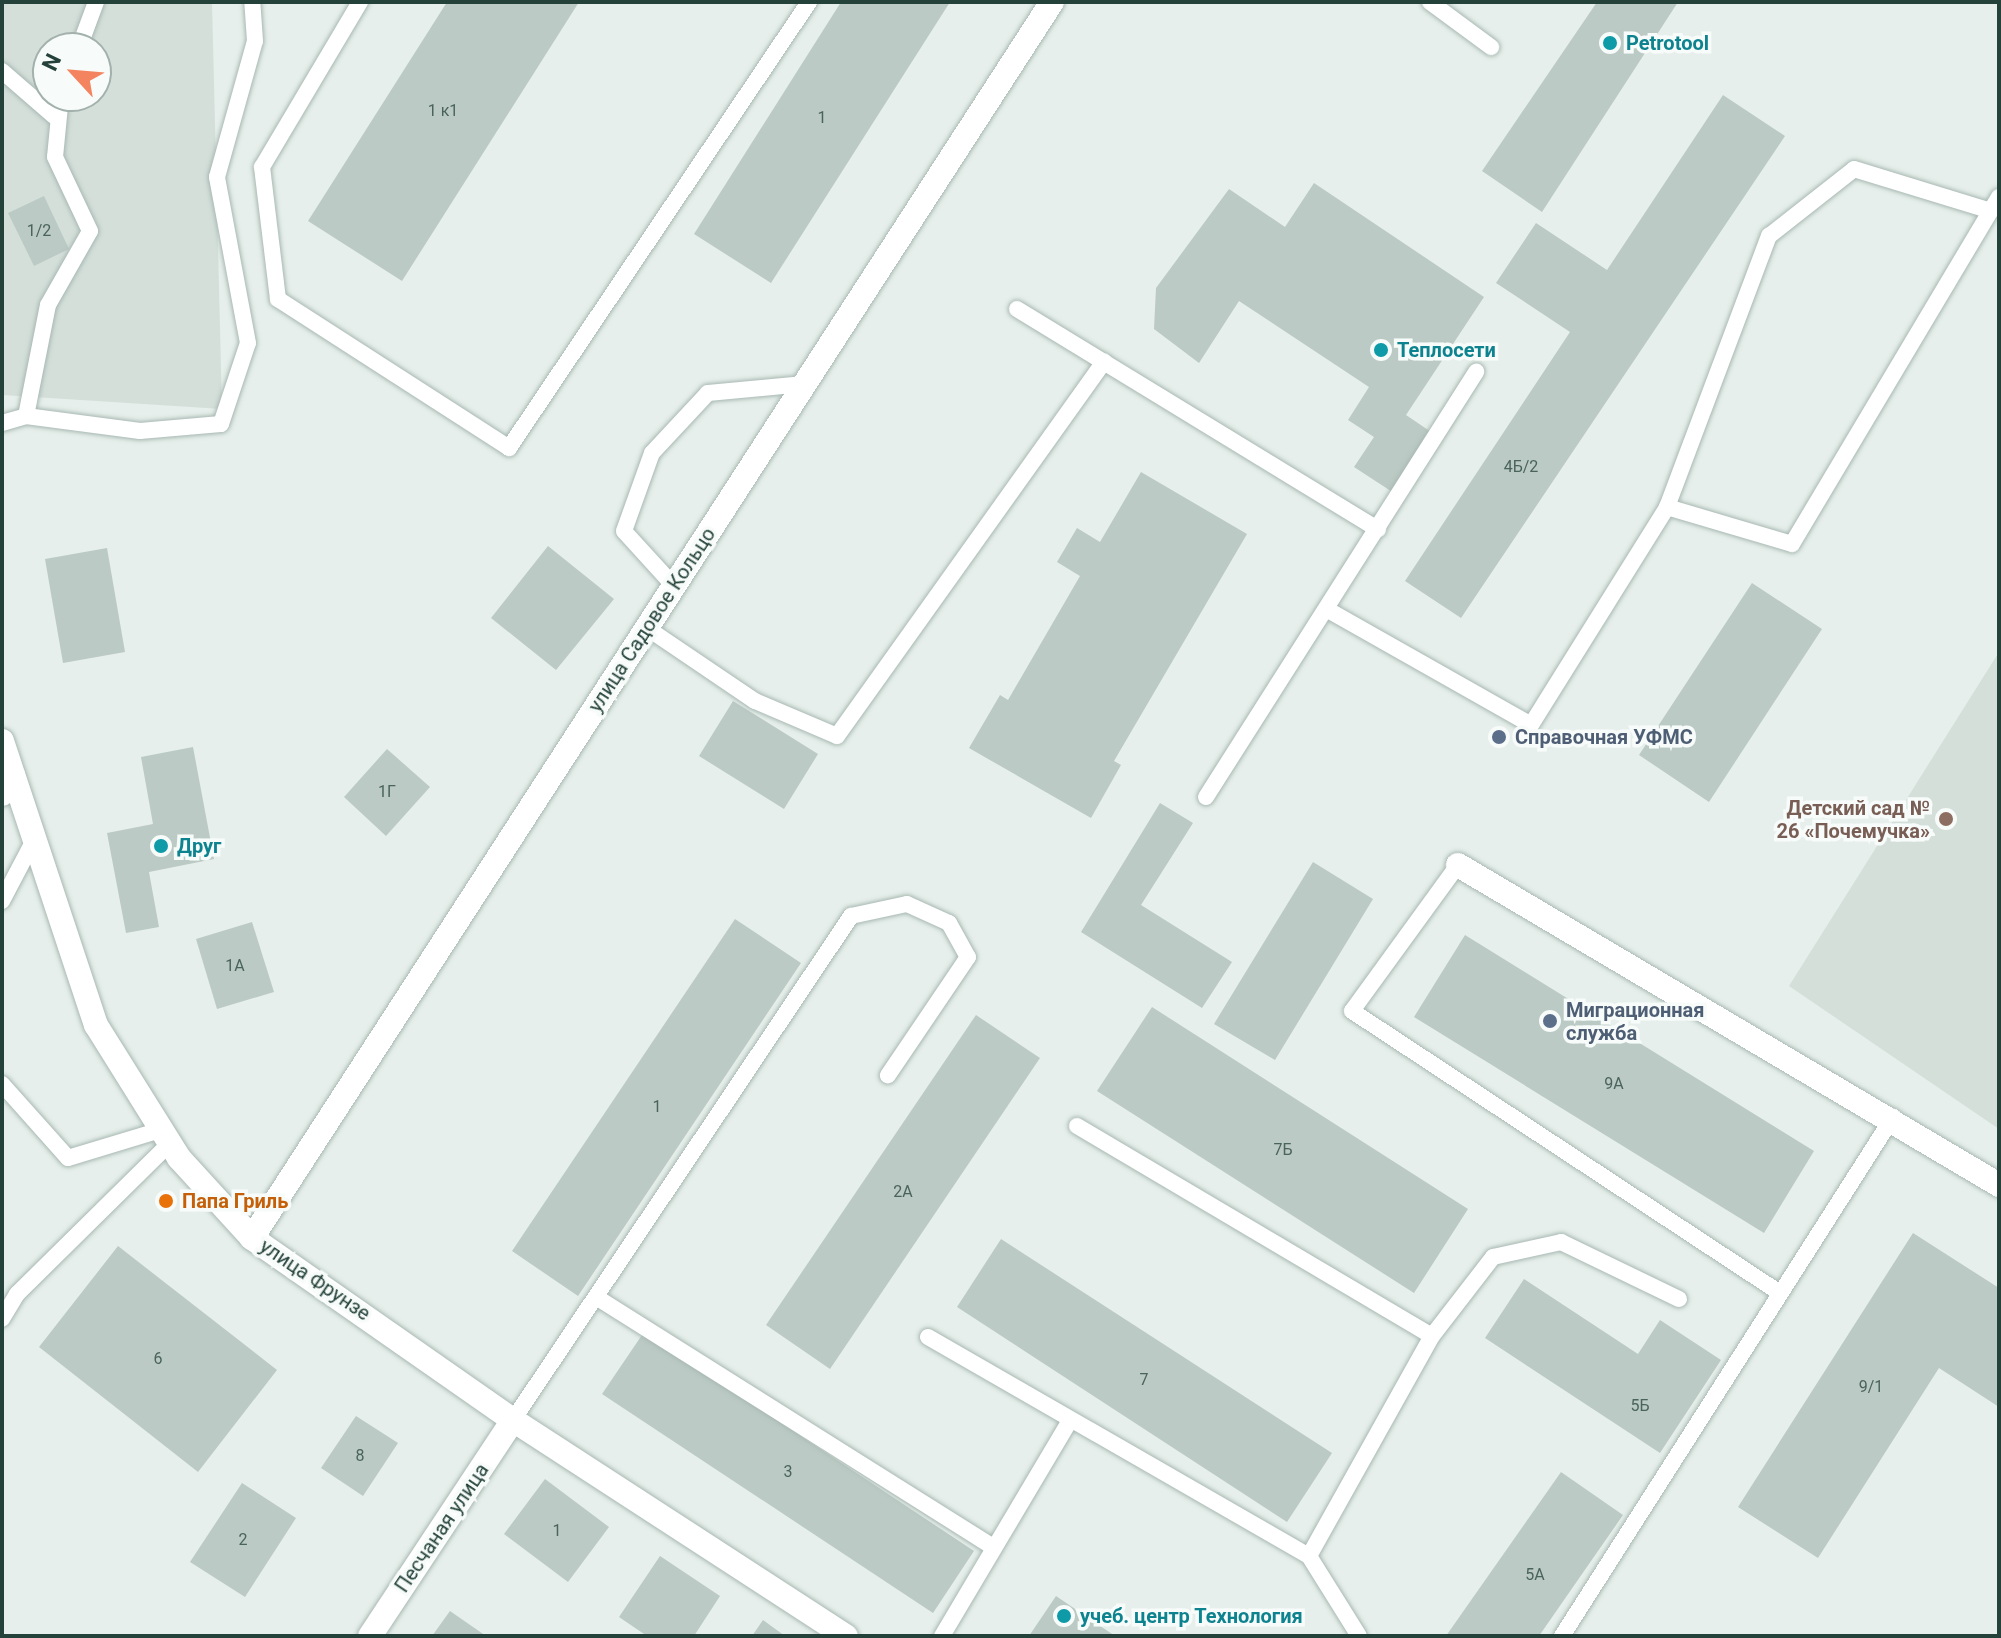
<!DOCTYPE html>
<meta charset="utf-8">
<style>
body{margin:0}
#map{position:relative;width:2001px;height:1638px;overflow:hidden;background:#e6efeb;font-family:Roboto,sans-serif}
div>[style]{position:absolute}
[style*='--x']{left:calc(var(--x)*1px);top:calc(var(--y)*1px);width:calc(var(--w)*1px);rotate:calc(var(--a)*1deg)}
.built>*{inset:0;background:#d4dfda}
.building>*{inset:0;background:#bbcac4}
.roads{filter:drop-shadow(0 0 2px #a8b8b2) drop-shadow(0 0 2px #a8b8b2)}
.lane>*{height:16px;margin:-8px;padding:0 8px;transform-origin:8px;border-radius:8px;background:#fff}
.street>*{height:24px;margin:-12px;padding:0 12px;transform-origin:12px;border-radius:12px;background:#fff}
.secondary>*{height:24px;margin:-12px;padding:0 12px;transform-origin:12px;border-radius:12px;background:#fff}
.dots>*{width:22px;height:22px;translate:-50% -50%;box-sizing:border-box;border:4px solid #f7fbf9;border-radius:50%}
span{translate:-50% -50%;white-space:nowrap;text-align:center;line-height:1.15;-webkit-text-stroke:7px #f7fbf9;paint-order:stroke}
.number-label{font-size:16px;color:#4a645c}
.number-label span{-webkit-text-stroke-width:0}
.culture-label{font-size:20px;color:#0d838f;font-weight:700}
.left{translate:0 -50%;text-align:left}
.street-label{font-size:20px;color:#24423a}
.service-label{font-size:20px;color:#4e5e75;font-weight:700}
.education-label{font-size:20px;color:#785e54;font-weight:700}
.right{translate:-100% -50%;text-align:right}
.food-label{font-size:20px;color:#c56008;font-weight:700}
.frame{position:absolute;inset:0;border:4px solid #24423a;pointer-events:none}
.north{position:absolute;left:32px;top:32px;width:80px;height:80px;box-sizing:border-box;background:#f7fbf9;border:2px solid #a3b1ad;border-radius:50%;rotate:296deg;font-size:22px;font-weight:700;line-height:32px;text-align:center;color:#24423a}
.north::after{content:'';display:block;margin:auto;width:28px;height:36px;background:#f4845f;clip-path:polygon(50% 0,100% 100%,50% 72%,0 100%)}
</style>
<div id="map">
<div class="built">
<div style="clip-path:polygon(evenodd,2px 2px,212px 2px,222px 409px,2px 395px,2px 2px,48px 48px,96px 48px,96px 96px,48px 96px,48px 48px)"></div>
<div style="clip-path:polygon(1999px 652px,1999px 1129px,1789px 986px)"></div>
</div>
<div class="building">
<div style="clip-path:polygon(447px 2px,579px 2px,402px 281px,308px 221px)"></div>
<div style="clip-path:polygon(841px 2px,950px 2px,771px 283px,694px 234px)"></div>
<div style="clip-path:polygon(1597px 2px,1678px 2px,1542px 212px,1482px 171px)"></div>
<div style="clip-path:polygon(1723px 95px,1785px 136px,1461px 618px,1405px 581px,1570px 332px,1496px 283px,1536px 223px,1607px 270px)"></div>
<div style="clip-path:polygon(1314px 183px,1484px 297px,1406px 415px,1440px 438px,1400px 497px,1354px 467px,1374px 437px,1348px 420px,1369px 387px,1239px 301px,1199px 363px,1154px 329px,1156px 288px,1229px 189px,1285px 227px)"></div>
<div style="clip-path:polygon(44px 196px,69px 249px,34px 266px,8px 213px)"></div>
<div style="clip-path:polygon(1141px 472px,1247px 534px,1114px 761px,1121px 765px,1091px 818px,969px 748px,1000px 695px,1008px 700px,1080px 576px,1057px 562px,1077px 528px,1100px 542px)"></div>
<div style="clip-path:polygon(548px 546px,614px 599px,556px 670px,491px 618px)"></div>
<div style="clip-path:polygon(107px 548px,125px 652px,63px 663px,45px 559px)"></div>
<div style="clip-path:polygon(1752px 583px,1822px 629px,1709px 802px,1639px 755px)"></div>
<div style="clip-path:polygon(733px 701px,818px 754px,784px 809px,699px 756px)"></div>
<div style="clip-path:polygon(193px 747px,214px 859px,149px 872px,159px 927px,126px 933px,107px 833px,153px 824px,141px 757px)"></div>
<div style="clip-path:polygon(387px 749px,430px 787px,386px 836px,344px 797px)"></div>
<div style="clip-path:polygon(1160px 803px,1193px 823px,1141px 905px,1232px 962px,1202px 1008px,1081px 932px)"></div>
<div style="clip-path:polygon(1313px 862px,1373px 899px,1275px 1060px,1214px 1024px)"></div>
<div style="clip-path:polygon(735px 919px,801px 963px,578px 1296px,512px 1251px)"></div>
<div style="clip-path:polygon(252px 922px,274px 992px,217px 1009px,196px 939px)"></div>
<div style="clip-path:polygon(1465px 935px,1814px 1151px,1764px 1233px,1414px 1017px)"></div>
<div style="clip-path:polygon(1152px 1007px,1468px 1209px,1414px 1293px,1097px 1091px)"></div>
<div style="clip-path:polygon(976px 1015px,1040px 1058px,830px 1369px,766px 1325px)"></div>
<div style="clip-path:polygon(1913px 1233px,1999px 1288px,1999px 1407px,1939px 1368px,1818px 1558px,1738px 1507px)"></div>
<div style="clip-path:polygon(1001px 1239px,1332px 1453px,1287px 1522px,957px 1307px)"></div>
<div style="clip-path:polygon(118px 1246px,277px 1370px,198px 1472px,39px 1347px)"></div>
<div style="clip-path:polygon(1524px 1279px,1638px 1354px,1660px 1320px,1721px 1360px,1660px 1453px,1485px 1338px)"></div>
<div style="clip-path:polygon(644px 1332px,974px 1551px,933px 1613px,602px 1394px)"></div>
<div style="clip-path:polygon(356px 1416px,398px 1443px,363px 1496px,321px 1468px)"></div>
<div style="clip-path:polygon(1561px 1472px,1623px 1515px,1539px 1636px,1446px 1636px)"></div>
<div style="clip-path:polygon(545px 1479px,609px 1527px,568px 1582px,504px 1534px)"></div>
<div style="clip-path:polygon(242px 1483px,296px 1518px,245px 1597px,190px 1562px)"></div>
<div style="clip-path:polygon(660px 1556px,720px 1596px,694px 1636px,647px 1636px,619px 1617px)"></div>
<div style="clip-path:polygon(1056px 1596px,1115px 1636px,1029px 1636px)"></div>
<div style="clip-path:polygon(450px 1611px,486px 1636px,432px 1636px)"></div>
<div style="clip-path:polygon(763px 1620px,785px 1636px,752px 1636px)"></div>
</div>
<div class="roads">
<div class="lane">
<div style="--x:360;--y:2;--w:192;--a:120.7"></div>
<div style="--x:262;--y:167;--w:133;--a:83.1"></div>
<div style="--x:278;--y:299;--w:275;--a:32.8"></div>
<div style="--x:509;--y:448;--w:538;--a:-56.07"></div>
<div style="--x:1430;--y:2;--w:76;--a:36.4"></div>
<div style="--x:79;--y:48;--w:49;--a:-69.7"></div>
<div style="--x:2;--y:71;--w:69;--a:40.9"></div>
<div style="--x:1017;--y:309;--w:423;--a:31.4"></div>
<div style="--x:26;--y:416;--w:113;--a:-78.8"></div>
<div style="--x:48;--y:305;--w:85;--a:-60.4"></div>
<div style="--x:90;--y:231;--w:82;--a:-115.3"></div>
<div style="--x:55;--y:157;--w:61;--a:-84.4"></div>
<div style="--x:2;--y:423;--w:25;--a:-16"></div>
<div style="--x:26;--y:416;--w:115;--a:7.5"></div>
<div style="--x:140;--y:431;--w:81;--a:-4.9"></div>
<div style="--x:221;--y:424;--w:85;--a:-71.6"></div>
<div style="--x:248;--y:343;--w:169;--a:-100.6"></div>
<div style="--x:217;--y:177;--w:141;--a:-74.4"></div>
<div style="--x:255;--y:41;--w:39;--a:-94"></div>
<div style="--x:1667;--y:507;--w:130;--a:16.5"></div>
<div style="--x:1792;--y:544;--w:404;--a:-59.2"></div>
<div style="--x:674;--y:586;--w:74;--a:-132.3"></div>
<div style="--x:624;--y:531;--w:83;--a:-70.3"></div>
<div style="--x:652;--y:453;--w:82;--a:-47"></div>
<div style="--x:708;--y:393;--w:97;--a:-5.3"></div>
<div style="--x:1328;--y:610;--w:233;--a:29.5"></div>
<div style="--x:1531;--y:725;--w:257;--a:-58"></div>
<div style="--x:1667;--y:507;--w:290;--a:-69.4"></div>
<div style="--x:1769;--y:236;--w:108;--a:-38.2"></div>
<div style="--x:1854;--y:169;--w:143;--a:17"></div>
<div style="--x:647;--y:628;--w:130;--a:34.1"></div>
<div style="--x:755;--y:701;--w:89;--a:23.1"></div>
<div style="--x:837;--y:736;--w:460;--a:-54.5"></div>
<div style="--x:1206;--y:797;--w:504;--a:-57.57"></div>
<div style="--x:1458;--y:865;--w:180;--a:126"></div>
<div style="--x:1352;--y:1011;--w:513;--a:33.38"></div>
<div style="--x:2;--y:901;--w:69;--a:-62.3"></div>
<div style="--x:2;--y:1084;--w:99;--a:48.3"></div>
<div style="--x:68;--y:1158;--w:97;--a:-16.8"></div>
<div style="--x:1077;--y:1126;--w:412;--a:30.6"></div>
<div style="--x:596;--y:1297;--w:468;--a:32.2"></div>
<div style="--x:2;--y:1319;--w:29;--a:-59"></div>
<div style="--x:17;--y:1294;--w:215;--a:-44.6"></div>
<div style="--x:928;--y:1337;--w:439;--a:29.9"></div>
<div style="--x:1309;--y:1556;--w:94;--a:58"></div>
<div style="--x:513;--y:1420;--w:607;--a:-56.15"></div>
<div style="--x:851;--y:916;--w:57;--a:-12.1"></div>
<div style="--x:907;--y:904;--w:46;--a:24.3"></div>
<div style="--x:949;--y:923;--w:39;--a:61"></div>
<div style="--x:968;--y:957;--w:143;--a:124.1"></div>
<div style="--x:1309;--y:1556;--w:252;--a:-60.8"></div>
<div style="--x:1432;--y:1336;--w:100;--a:-52.3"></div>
<div style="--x:1493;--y:1257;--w:70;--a:-12.4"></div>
<div style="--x:1561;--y:1242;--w:131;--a:25.8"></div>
<div style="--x:942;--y:1636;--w:251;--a:-59.3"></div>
<div style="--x:1562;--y:1636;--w:616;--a:-57.47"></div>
</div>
<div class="street">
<div style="--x:2;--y:794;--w:22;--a:-60"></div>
<div style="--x:1458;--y:865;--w:629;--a:30.6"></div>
<div style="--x:370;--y:1636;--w:259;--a:-56.5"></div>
</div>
<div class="secondary">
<div style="--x:2;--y:741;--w:299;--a:71.7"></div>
<div style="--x:96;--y:1025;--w:157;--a:58"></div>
<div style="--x:179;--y:1158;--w:108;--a:47.6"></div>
<div style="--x:252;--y:1238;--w:318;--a:34.9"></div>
<div style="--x:513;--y:1420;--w:397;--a:33"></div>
<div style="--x:252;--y:1238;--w:1472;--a:-57.09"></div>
</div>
</div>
<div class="dots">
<div style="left:1610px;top:43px;background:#0f9aa8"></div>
<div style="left:1381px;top:350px;background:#0f9aa8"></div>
<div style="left:1499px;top:737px;background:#5c6f8a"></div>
<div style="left:1946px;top:819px;background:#8d6e63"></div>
<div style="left:161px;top:846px;background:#0f9aa8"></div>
<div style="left:1550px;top:1021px;background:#5c6f8a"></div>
<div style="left:166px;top:1201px;background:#e8710a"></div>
<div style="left:1064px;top:1616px;background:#0f9aa8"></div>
</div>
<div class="number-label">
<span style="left:443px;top:111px">1 к1</span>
<span style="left:822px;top:118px">1</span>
<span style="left:39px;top:231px">1/2</span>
<span style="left:1521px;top:467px">4Б/2</span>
<span style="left:387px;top:792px">1Г</span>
<span style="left:235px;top:966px">1А</span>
<span style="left:1614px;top:1084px">9А</span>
<span style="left:657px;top:1107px">1</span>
<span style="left:1283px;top:1150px">7Б</span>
<span style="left:903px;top:1192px">2А</span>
<span style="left:158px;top:1359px">6</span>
<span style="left:1144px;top:1380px">7</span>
<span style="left:1871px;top:1387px">9/1</span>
<span style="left:1640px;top:1406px">5Б</span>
<span style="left:360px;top:1456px">8</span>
<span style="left:788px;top:1472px">3</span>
<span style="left:557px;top:1531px">1</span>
<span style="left:243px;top:1540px">2</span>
<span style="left:1535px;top:1575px">5А</span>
</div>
<div class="culture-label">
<span class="left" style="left:1626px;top:43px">Petrotool</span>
<span class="left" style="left:1397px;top:350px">Теплосети</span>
<span class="left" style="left:177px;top:846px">Друг</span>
<span class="left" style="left:1080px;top:1616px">учеб. центр Технология</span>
</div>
<div class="street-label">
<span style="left:652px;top:620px;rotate:-57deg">улица Садовое Кольцо</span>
<span style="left:315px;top:1280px;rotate:34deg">улица Фрунзе</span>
<span style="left:442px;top:1528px;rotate:-56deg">Песчаная улица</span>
</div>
<div class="service-label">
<span class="left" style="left:1515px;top:737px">Справочная УФМС</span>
<span class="left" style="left:1566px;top:1022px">Миграционная<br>служба</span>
</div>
<div class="education-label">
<span class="right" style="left:1930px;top:820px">Детский сад №<br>26 «Почемучка»</span>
</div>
<div class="food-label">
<span class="left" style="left:182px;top:1201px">Папа Гриль</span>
</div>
<div class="frame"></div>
<div class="north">N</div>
</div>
